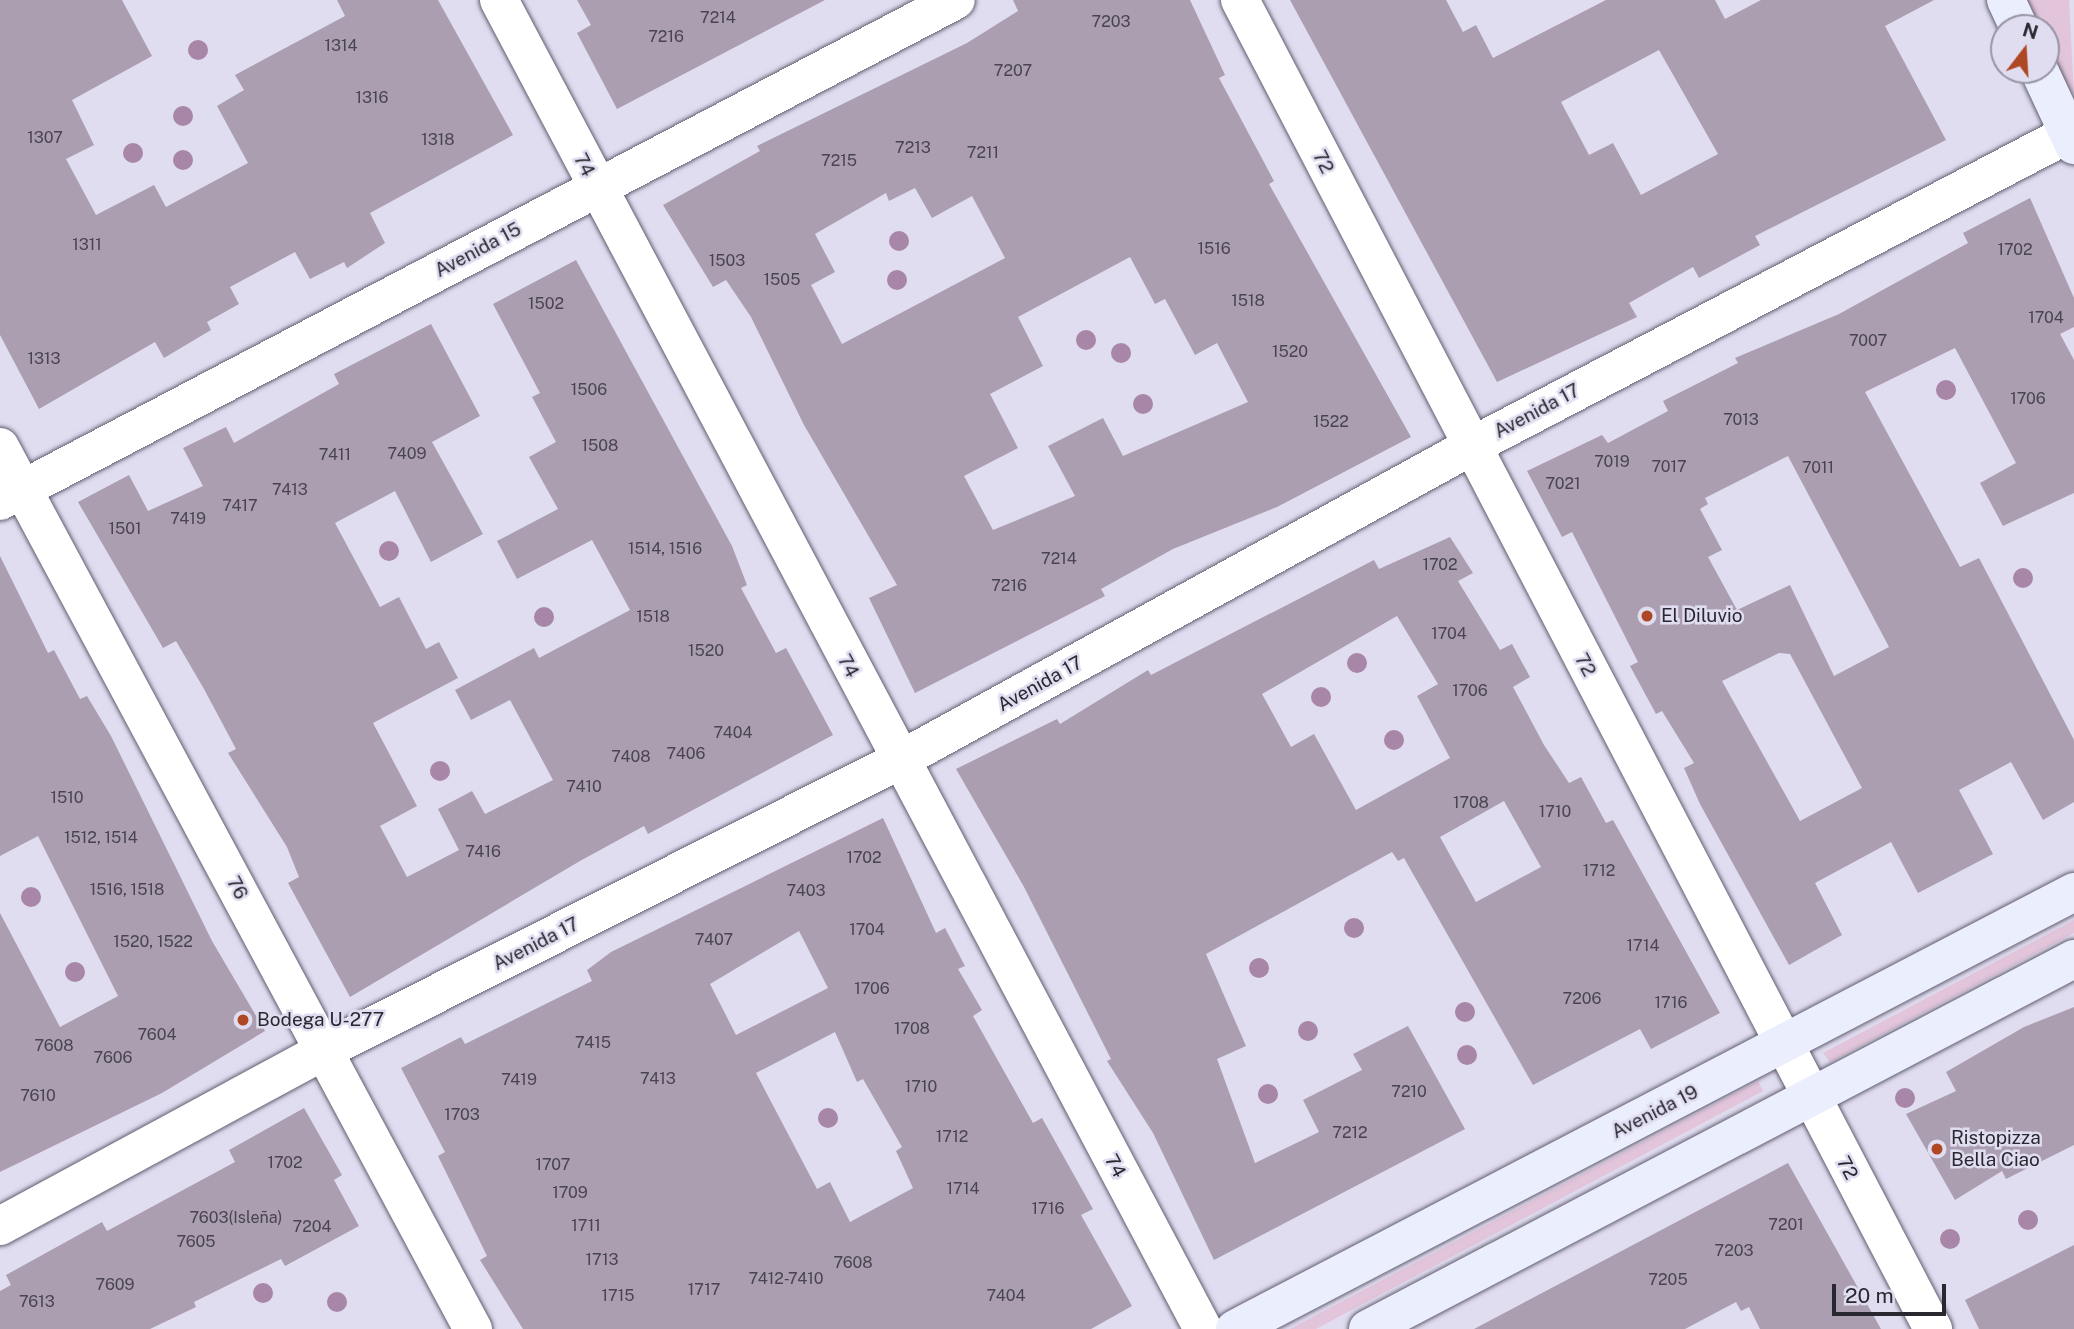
<!DOCTYPE html>
<meta charset="utf-8">
<style>
body{margin:0}
#map{position:relative;width:2074px;height:1329px;overflow:hidden;background:#e1ddf1;font-family:"Public Sans",sans-serif}
div>[style]{position:absolute}
[style*='--x']{left:calc(var(--x)*1px);top:calc(var(--y)*1px);width:calc(var(--w)*1px);rotate:calc(var(--a)*1deg)}
.green>*{inset:0;background:#e2c5da}
.building>*{inset:0;background:#aa9eb0}
.roads{filter:drop-shadow(0 0 2px #625e70) drop-shadow(0 0 2px #625e70)}
.minor>*{height:38px;margin:-19px;padding:0 19px;transform-origin:19px;border-radius:19px;background:#fff}
.secondary>*{height:38px;margin:-19px;padding:0 19px;transform-origin:19px;border-radius:19px;background:#eaeefd}
.trees>*{width:20px;height:20px;margin:-10px;border-radius:50%;background:#a786a7}
.dots>*{width:19px;height:19px;translate:-50% -50%;box-sizing:border-box;border:4px solid #e1ddf1;border-radius:50%}
span{translate:-50% -50%;white-space:nowrap;text-align:center;line-height:1.15;-webkit-text-stroke:5px #e1ddf1;paint-order:stroke}
.number-label{font-size:16px;color:#49454f}
.number-label span{-webkit-text-stroke-width:0}
.street-label{font-size:19px;color:#29272f}
.poi-label{font-size:19px;color:#29272f}
.left{translate:0 -50%;text-align:left}
.north{position:absolute;left:1990px;top:14px;width:70px;height:70px;box-sizing:border-box;background:#e1ddf1;border:2px solid #9794a3;border-radius:50%;rotate:17deg;font-size:19px;font-weight:700;line-height:28px;text-align:center;color:#29272f}
.north::after{content:'';display:block;margin:auto;width:24px;height:32px;background:#ae4723;clip-path:polygon(50% 0,100% 100%,50% 72%,0 100%)}
.scale{position:absolute;left:1832px;top:1284px;width:114px;height:32px;box-sizing:border-box;border:4px solid #29272f;border-top:0;padding-left:9px;font-size:21px;line-height:24px;white-space:nowrap;color:#29272f;-webkit-text-stroke:5px #e1ddf1;paint-order:stroke}
</style>
<div id="map">
<div class="green">
<div style="clip-path:polygon(2020px 0,2069px 0,2074px 95px,2046px 48px,2046px 28px,2035px 28px)"></div>
<div style="clip-path:polygon(2074px 920px,2074px 933px,1830px 1062px,1823px 1053px)"></div>
<div style="clip-path:polygon(1758px 1081px,1763px 1091px,1316px 1329px,1290px 1329px)"></div>
</div>
<div class="building">
<div style="clip-path:polygon(0 0,122px 0,152px 56px,72px 100px,94px 145px,66px 159px,96px 215px,154px 185px,166px 207px,248px 163px,217px 106px,244px 90px,235px 75px,345px 16px,337px 0,438px 0,513px 135px,370px 213px,385px 243px,347px 268px,344px 262px,310px 279px,295px 252px,230px 287px,239px 304px,207px 322px,211px 330px,164px 358px,155px 342px,39px 409px,0 335px)"></div>
<div style="clip-path:polygon(577px 0,825px 0,617px 109px,577px 33px,591px 25px)"></div>
<div style="clip-path:polygon(evenodd,1013px 0,1190px 0,1225px 75px,1219px 78px,1274px 181px,1269px 184px,1411px 437px,1277px 507px,1173px 549px,1101px 589px,1105px 596px,915px 693px,869px 598px,897px 585px,804px 425px,751px 317px,726px 280px,713px 287px,663px 205px,760px 151px,757px 146px,967px 43px,1018px 11px,1013px 0,915px 188px,932px 218px,972px 196px,1005px 258px,842px 344px,811px 285px,835px 272px,815px 234px,886px 193px,889px 201px,915px 188px,1013px 0,1130px 257px,1155px 304px,1165px 299px,1195px 355px,1217px 343px,1248px 402px,1123px 456px,1103px 418px,1048px 446px,1075px 496px,993px 530px,964px 476px,1018px 448px,990px 394px,1043px 366px,1018px 317px,1130px 257px)"></div>
<div style="clip-path:polygon(evenodd,1290px 0,1446px 0,1463px 32px,1476px 25px,1493px 58px,1606px 0,1715px 0,1725px 19px,1761px 0,1934px 0,1885px 26px,1946px 140px,1755px 236px,1760px 245px,1699px 278px,1693px 267px,1629px 303px,1637px 317px,1497px 382px,1290px 0,1659px 50px,1718px 154px,1641px 195px,1613px 143px,1589px 155px,1561px 102px,1659px 50px)"></div>
<div style="clip-path:polygon(evenodd,2030px 198px,2074px 298px,2074px 327px,2060px 334px,2074px 360px,2074px 493px,2003px 526px,1980px 483px,2016px 463px,1955px 348px,1865px 392px,1960px 567px,1979px 558px,2074px 740px,2074px 802px,2043px 820px,2011px 762px,1959px 790px,1993px 854px,1918px 893px,1891px 842px,1815px 883px,1842px 935px,1789px 965px,1700px 804px,1684px 768px,1694px 763px,1662px 711px,1656px 714px,1630px 666px,1638px 662px,1572px 532px,1562px 537px,1527px 471px,1602px 435px,1608px 443px,1668px 411px,1663px 401px,1738px 363px,1735px 358px,1839px 314px,1968px 243px,1963px 233px,2030px 198px,1788px 456px,1889px 647px,1834px 676px,1790px 585px,1737px 610px,1708px 557px,1722px 550px,1700px 509px,1708px 504px,1705px 498px,1788px 456px,2030px 198px,1779px 653px,1790px 654px,1862px 788px,1800px 821px,1722px 681px,1779px 653px)"></div>
<div style="clip-path:polygon(576px 260px,732px 546px,747px 585px,741px 588px,776px 653px,786px 648px,833px 735px,648px 834px,644px 826px,580px 861px,350px 997px,288px 883px,299px 877px,287px 847px,228px 753px,236px 749px,204px 689px,176px 641px,163px 648px,78px 502px,129px 475px,148px 511px,203px 486px,183px 448px,226px 427px,234px 443px,339px 384px,334px 374px,431px 324px,480px 416px,432px 442px,483px 534px,431px 562px,395px 491px,335px 523px,380px 607px,399px 597px,426px 649px,439px 642px,458px 678px,373px 723px,417px 806px,380px 826px,407px 877px,459px 850px,438px 809px,472px 791px,485px 814px,553px 780px,510px 700px,471px 720px,455px 690px,534px 648px,539px 658px,630px 610px,592px 540px,517px 579px,497px 541px,558px 509px,529px 457px,556px 442px,532px 397px,540px 393px,493px 304px)"></div>
<div style="clip-path:polygon(evenodd,1450px 537px,1473px 573px,1458px 581px,1500px 650px,1512px 644px,1530px 677px,1513px 687px,1544px 745px,1569px 783px,1581px 777px,1606px 823px,1613px 820px,1720px 1013px,1651px 1049px,1640px 1029px,1533px 1085px,1404px 858px,1398px 861px,1392px 852px,1206px 954px,1246px 1046px,1217px 1059px,1255px 1163px,1319px 1132px,1303px 1100px,1362px 1070px,1353px 1054px,1408px 1026px,1465px 1129px,1214px 1260px,1153px 1133px,1107px 1061px,1111px 1059px,1024px 887px,956px 769px,1057px 719px,1060px 724px,1148px 670px,1151px 675px,1374px 560px,1379px 569px,1450px 537px,1397px 616px,1438px 684px,1417px 696px,1450px 758px,1356px 810px,1314px 734px,1291px 747px,1262px 694px,1397px 616px,1450px 537px,1504px 801px,1541px 867px,1476px 902px,1440px 837px,1504px 801px)"></div>
<div style="clip-path:polygon(0 556px,48px 653px,54px 650px,80px 699px,87px 696px,111px 736px,212px 941px,265px 1031px,162px 1093px,0 1172px,0 913px,60px 1027px,118px 996px,38px 836px,0 856px)"></div>
<div style="clip-path:polygon(evenodd,883px 818px,936px 933px,945px 928px,965px 966px,958px 969px,982px 1010px,973px 1016px,1033px 1123px,1042px 1118px,1093px 1209px,1081px 1215px,1132px 1306px,1091px 1329px,523px 1329px,480px 1260px,487px 1256px,438px 1156px,445px 1152px,401px 1068px,461px 1037px,465px 1044px,592px 981px,587px 970px,611px 952px,883px 818px,799px 931px,828px 988px,736px 1035px,710px 984px,799px 931px,883px 818px,835px 1032px,857px 1082px,863px 1079px,902px 1147px,896px 1151px,913px 1188px,850px 1222px,830px 1182px,817px 1189px,756px 1073px,835px 1032px)"></div>
<div style="clip-path:polygon(2074px 1007px,2074px 1145px,2006px 1179px,2002px 1171px,1955px 1200px,1906px 1114px,1956px 1091px,1946px 1072px,2024px 1027px)"></div>
<div style="clip-path:polygon(304px 1108px,342px 1175px,334px 1180px,359px 1226px,285px 1266px,281px 1259px,194px 1302px,196px 1307px,150px 1329px,0 1329px,0 1291px,11px 1285px,6px 1275px,102px 1222px,107px 1231px,235px 1162px,229px 1150px)"></div>
<div style="clip-path:polygon(1788px 1163px,1881px 1329px,1760px 1329px,1749px 1307px,1741px 1311px,1736px 1302px,1685px 1329px,1474px 1329px)"></div>
<div style="clip-path:polygon(2074px 1245px,2074px 1329px,1979px 1329px,1965px 1300px)"></div>
</div>
<div class="roads">
<div class="minor">
<div style="--x:499;--y:0;--w:1504;--a:62.09"></div>
<div style="--x:1240;--y:0;--w:1499;--a:62.46"></div>
<div style="--x:0;--y:447;--w:1001;--a:61.8"></div>
<div style="--x:0;--y:501;--w:1079;--a:-27.66"></div>
<div style="--x:0;--y:1226;--w:370;--a:-28.4"></div>
<div style="--x:325;--y:1050;--w:642;--a:-26.76"></div>
<div style="--x:898;--y:761;--w:653;--a:-28.76"></div>
<div style="--x:1470;--y:447;--w:682;--a:-27.62"></div>
</div>
<div class="secondary">
<div style="--x:2006;--y:0;--w:31;--a:65"></div>
<div style="--x:2039;--y:70;--w:83;--a:65"></div>
<div style="--x:1235;--y:1329;--w:946;--a:-27.51"></div>
<div style="--x:1368;--y:1329;--w:797;--a:-27.66"></div>
</div>
</div>
<div class="trees">
<div style="left:198px;top:50px"></div>
<div style="left:183px;top:116px"></div>
<div style="left:133px;top:153px"></div>
<div style="left:183px;top:160px"></div>
<div style="left:899px;top:241px"></div>
<div style="left:897px;top:280px"></div>
<div style="left:1086px;top:340px"></div>
<div style="left:1121px;top:353px"></div>
<div style="left:1946px;top:390px"></div>
<div style="left:1143px;top:404px"></div>
<div style="left:389px;top:551px"></div>
<div style="left:2023px;top:578px"></div>
<div style="left:544px;top:617px"></div>
<div style="left:1357px;top:663px"></div>
<div style="left:1321px;top:697px"></div>
<div style="left:1394px;top:740px"></div>
<div style="left:440px;top:771px"></div>
<div style="left:31px;top:897px"></div>
<div style="left:1354px;top:928px"></div>
<div style="left:1259px;top:968px"></div>
<div style="left:75px;top:972px"></div>
<div style="left:1465px;top:1012px"></div>
<div style="left:1308px;top:1031px"></div>
<div style="left:1467px;top:1055px"></div>
<div style="left:1268px;top:1094px"></div>
<div style="left:1905px;top:1098px"></div>
<div style="left:828px;top:1118px"></div>
<div style="left:2028px;top:1220px"></div>
<div style="left:1950px;top:1239px"></div>
<div style="left:263px;top:1293px"></div>
<div style="left:337px;top:1302px"></div>
</div>
<div class="dots">
<div style="left:1647px;top:616px;background:#ae4723"></div>
<div style="left:243px;top:1020px;background:#ae4723"></div>
<div style="left:1937px;top:1149px;background:#ae4723"></div>
</div>
<div class="number-label">
<span style="left:718px;top:18px">7214</span>
<span style="left:1111px;top:22px">7203</span>
<span style="left:666px;top:37px">7216</span>
<span style="left:341px;top:46px">1314</span>
<span style="left:1013px;top:71px">7207</span>
<span style="left:372px;top:98px">1316</span>
<span style="left:45px;top:138px">1307</span>
<span style="left:438px;top:140px">1318</span>
<span style="left:913px;top:148px">7213</span>
<span style="left:983px;top:153px">7211</span>
<span style="left:839px;top:161px">7215</span>
<span style="left:87px;top:245px">1311</span>
<span style="left:1214px;top:249px">1516</span>
<span style="left:2015px;top:250px">1702</span>
<span style="left:727px;top:261px">1503</span>
<span style="left:782px;top:280px">1505</span>
<span style="left:1248px;top:301px">1518</span>
<span style="left:546px;top:304px">1502</span>
<span style="left:2046px;top:318px">1704</span>
<span style="left:1868px;top:341px">7007</span>
<span style="left:1290px;top:352px">1520</span>
<span style="left:44px;top:359px">1313</span>
<span style="left:589px;top:390px">1506</span>
<span style="left:2028px;top:399px">1706</span>
<span style="left:1741px;top:420px">7013</span>
<span style="left:1331px;top:422px">1522</span>
<span style="left:600px;top:446px">1508</span>
<span style="left:407px;top:454px">7409</span>
<span style="left:335px;top:455px">7411</span>
<span style="left:1612px;top:462px">7019</span>
<span style="left:1669px;top:467px">7017</span>
<span style="left:1818px;top:468px">7011</span>
<span style="left:1563px;top:484px">7021</span>
<span style="left:290px;top:490px">7413</span>
<span style="left:240px;top:506px">7417</span>
<span style="left:188px;top:519px">7419</span>
<span style="left:125px;top:529px">1501</span>
<span style="left:665px;top:549px">1514, 1516</span>
<span style="left:1059px;top:559px">7214</span>
<span style="left:1440px;top:565px">1702</span>
<span style="left:1009px;top:586px">7216</span>
<span style="left:653px;top:617px">1518</span>
<span style="left:1449px;top:634px">1704</span>
<span style="left:706px;top:651px">1520</span>
<span style="left:1470px;top:691px">1706</span>
<span style="left:733px;top:733px">7404</span>
<span style="left:686px;top:754px">7406</span>
<span style="left:631px;top:757px">7408</span>
<span style="left:584px;top:787px">7410</span>
<span style="left:67px;top:798px">1510</span>
<span style="left:1471px;top:803px">1708</span>
<span style="left:1555px;top:812px">1710</span>
<span style="left:101px;top:838px">1512, 1514</span>
<span style="left:483px;top:852px">7416</span>
<span style="left:864px;top:858px">1702</span>
<span style="left:1599px;top:871px">1712</span>
<span style="left:127px;top:890px">1516, 1518</span>
<span style="left:806px;top:891px">7403</span>
<span style="left:867px;top:930px">1704</span>
<span style="left:714px;top:940px">7407</span>
<span style="left:153px;top:942px">1520, 1522</span>
<span style="left:1643px;top:946px">1714</span>
<span style="left:872px;top:989px">1706</span>
<span style="left:1582px;top:999px">7206</span>
<span style="left:1671px;top:1003px">1716</span>
<span style="left:912px;top:1029px">1708</span>
<span style="left:157px;top:1035px">7604</span>
<span style="left:593px;top:1043px">7415</span>
<span style="left:54px;top:1046px">7608</span>
<span style="left:113px;top:1058px">7606</span>
<span style="left:658px;top:1079px">7413</span>
<span style="left:519px;top:1080px">7419</span>
<span style="left:921px;top:1087px">1710</span>
<span style="left:1409px;top:1092px">7210</span>
<span style="left:38px;top:1096px">7610</span>
<span style="left:462px;top:1115px">1703</span>
<span style="left:1350px;top:1133px">7212</span>
<span style="left:952px;top:1137px">1712</span>
<span style="left:285px;top:1163px">1702</span>
<span style="left:553px;top:1165px">1707</span>
<span style="left:963px;top:1189px">1714</span>
<span style="left:570px;top:1193px">1709</span>
<span style="left:1048px;top:1209px">1716</span>
<span style="left:236px;top:1218px">7603(Isleña)</span>
<span style="left:1786px;top:1225px">7201</span>
<span style="left:586px;top:1226px">1711</span>
<span style="left:312px;top:1227px">7204</span>
<span style="left:196px;top:1242px">7605</span>
<span style="left:1734px;top:1251px">7203</span>
<span style="left:602px;top:1260px">1713</span>
<span style="left:853px;top:1263px">7608</span>
<span style="left:786px;top:1279px">7412-7410</span>
<span style="left:1668px;top:1280px">7205</span>
<span style="left:115px;top:1285px">7609</span>
<span style="left:704px;top:1290px">1717</span>
<span style="left:618px;top:1296px">1715</span>
<span style="left:1006px;top:1296px">7404</span>
<span style="left:37px;top:1302px">7613</span>
</div>
<div class="street-label">
<span style="left:1323px;top:162px;rotate:63deg">72</span>
<span style="left:584px;top:165px;rotate:63deg">74</span>
<span style="left:478px;top:250px;rotate:-28deg">Avenida 15</span>
<span style="left:1537px;top:411px;rotate:-28deg">Avenida 17</span>
<span style="left:1585px;top:665px;rotate:62deg">72</span>
<span style="left:848px;top:666px;rotate:62deg">74</span>
<span style="left:1040px;top:684px;rotate:-29deg">Avenida 17</span>
<span style="left:237px;top:888px;rotate:62deg">76</span>
<span style="left:536px;top:944px;rotate:-27deg">Avenida 17</span>
<span style="left:1655px;top:1112px;rotate:-27deg">Avenida 19</span>
<span style="left:1115px;top:1166px;rotate:62deg">74</span>
<span style="left:1847px;top:1168px;rotate:62deg">72</span>
</div>
<div class="poi-label">
<span class="left" style="left:1661px;top:616px">El Diluvio</span>
<span class="left" style="left:257px;top:1020px">Bodega U-277</span>
<span class="left" style="left:1951px;top:1149px">Ristopizza<br>Bella Ciao</span>
</div>
<div class="north">N</div>
<div class="scale">20 m</div>
</div>
